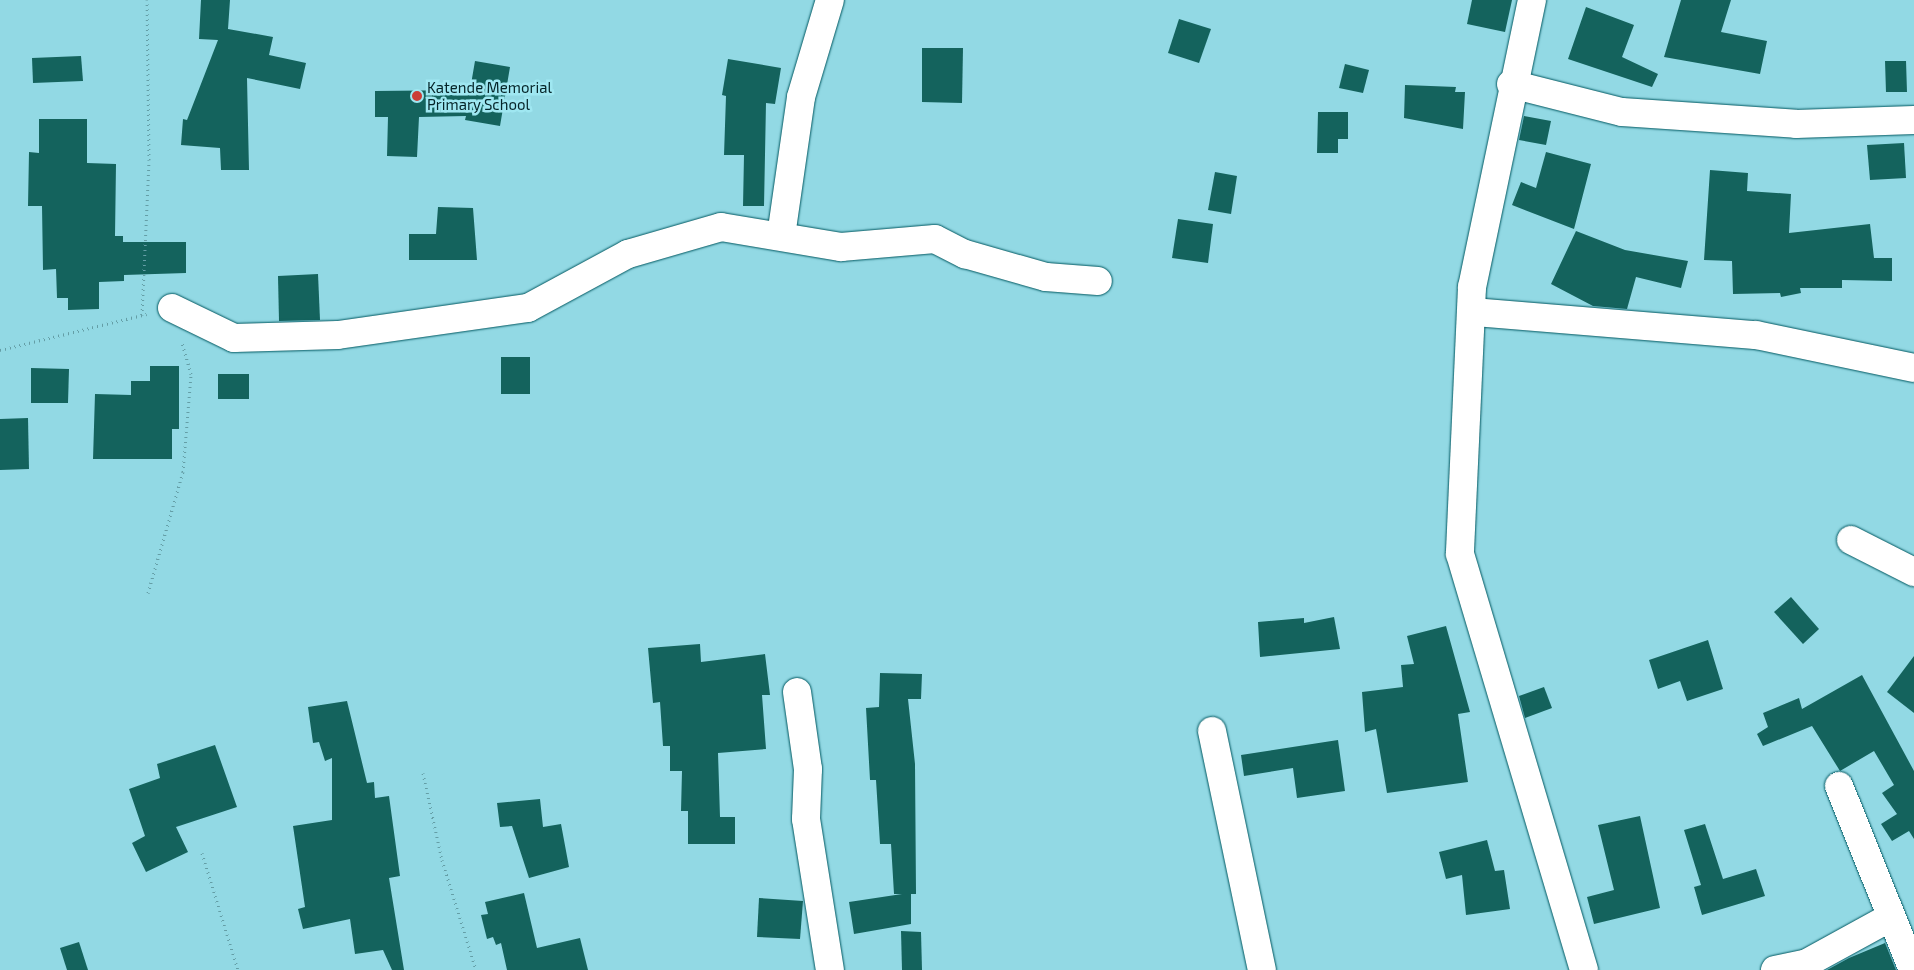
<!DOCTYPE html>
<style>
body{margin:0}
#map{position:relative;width:1914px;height:970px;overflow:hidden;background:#92d9e4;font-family:"Exo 2",sans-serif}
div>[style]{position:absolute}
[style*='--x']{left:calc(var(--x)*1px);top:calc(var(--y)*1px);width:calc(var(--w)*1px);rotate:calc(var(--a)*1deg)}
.building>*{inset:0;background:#14635d}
.path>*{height:3px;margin-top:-1.5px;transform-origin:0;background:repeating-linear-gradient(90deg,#649ea6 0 1px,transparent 0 5px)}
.roads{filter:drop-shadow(0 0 1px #005861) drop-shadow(0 0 1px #005861)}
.minor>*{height:28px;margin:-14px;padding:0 14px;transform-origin:14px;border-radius:14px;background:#fff}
.dots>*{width:14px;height:14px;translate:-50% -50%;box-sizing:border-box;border:2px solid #9fe7f1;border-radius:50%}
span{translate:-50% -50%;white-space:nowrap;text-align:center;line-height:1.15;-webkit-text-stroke:5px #9fe7f1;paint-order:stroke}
.poi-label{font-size:15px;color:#052428}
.left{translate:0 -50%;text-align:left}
</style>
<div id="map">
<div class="building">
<div style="clip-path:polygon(201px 0,230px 0,228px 29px,273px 37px,269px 55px,306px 63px,300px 89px,247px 78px,249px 170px,221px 170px,220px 148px,181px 145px,183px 119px,187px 120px,218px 40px,199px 39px)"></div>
<div style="clip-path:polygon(1472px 0,1512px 0,1505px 32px,1467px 24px)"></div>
<div style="clip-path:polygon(1681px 0,1731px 0,1721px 32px,1767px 41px,1760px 74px,1664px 57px)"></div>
<div style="clip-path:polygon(1586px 7px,1634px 25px,1622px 57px,1658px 74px,1652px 87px,1568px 59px)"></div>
<div style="clip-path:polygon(1179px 19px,1211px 29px,1199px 63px,1168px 53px)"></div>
<div style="clip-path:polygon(922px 48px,963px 48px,962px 103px,922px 102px)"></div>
<div style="clip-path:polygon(81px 56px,83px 81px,33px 83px,32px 58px)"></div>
<div style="clip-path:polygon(728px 59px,781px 68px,775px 104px,766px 103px,764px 206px,743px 206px,744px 155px,724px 155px,726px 96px,722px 95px)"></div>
<div style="clip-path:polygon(475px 61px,510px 67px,500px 126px,465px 120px,466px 116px,419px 117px,417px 157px,387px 156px,388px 117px,375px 117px,375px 91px,470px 90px)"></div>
<div style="clip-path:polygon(1885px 61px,1906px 61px,1907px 92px,1886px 92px)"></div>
<div style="clip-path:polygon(1345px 64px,1369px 70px,1363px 93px,1339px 88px)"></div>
<div style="clip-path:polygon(1405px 85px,1456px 87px,1455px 92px,1465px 92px,1463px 129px,1404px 118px)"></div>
<div style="clip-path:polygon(1318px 112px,1348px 112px,1348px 139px,1338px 139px,1338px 153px,1317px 153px)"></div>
<div style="clip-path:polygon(1524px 116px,1551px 121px,1546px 145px,1519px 140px)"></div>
<div style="clip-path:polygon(39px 119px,87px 119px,87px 163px,116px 164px,115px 236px,123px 236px,123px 242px,186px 242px,186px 273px,124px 275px,124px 281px,99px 282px,99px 309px,68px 310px,68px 298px,57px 298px,56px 269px,43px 270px,42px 206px,28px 206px,29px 152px,39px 153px)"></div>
<div style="clip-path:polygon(1904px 143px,1906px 178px,1870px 180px,1867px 145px)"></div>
<div style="clip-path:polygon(1546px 152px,1591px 164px,1574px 229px,1512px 205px,1521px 182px,1536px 188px)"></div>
<div style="clip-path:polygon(1710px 170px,1748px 173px,1747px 191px,1791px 194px,1789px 233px,1870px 224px,1874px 258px,1892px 258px,1892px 281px,1842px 280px,1842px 288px,1800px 288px,1801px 293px,1781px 297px,1780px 293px,1733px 294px,1732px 261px,1704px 260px)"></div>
<div style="clip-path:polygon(1215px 172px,1237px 176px,1231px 214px,1208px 210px)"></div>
<div style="clip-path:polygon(438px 207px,473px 208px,477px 260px,409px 260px,409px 234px,436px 234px)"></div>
<div style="clip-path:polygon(1178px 219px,1213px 224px,1208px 263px,1172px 258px)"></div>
<div style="clip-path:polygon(1576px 231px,1625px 250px,1688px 261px,1681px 288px,1636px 277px,1627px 309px,1593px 306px,1551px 284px)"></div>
<div style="clip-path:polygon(318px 274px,320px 320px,279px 321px,278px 276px)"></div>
<div style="clip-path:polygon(501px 357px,530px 357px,530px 394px,501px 394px)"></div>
<div style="clip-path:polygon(150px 366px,179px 366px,179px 429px,172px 429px,172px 459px,93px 459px,95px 394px,131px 395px,131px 381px,150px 381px)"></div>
<div style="clip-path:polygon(31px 368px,69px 369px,68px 403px,31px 403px)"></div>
<div style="clip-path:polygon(218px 374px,249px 374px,249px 399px,218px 399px)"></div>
<div style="clip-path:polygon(28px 418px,29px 469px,0 470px,0 419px)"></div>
<div style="clip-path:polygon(1791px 597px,1819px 629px,1803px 644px,1774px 612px)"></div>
<div style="clip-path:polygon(1334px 617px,1340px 649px,1260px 657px,1258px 622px,1304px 618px,1304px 623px)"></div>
<div style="clip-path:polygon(1446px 626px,1470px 712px,1458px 714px,1468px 782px,1387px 793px,1376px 729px,1365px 732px,1362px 692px,1403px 687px,1401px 665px,1414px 664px,1407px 636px)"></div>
<div style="clip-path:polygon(1708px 640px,1723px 689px,1687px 701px,1680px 681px,1658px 689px,1649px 660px)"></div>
<div style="clip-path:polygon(700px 644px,701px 662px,765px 654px,770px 695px,762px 695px,766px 749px,718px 753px,720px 817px,735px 817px,735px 844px,688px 844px,688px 811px,681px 811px,682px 771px,670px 771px,670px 746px,663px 746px,660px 702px,653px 703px,648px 648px)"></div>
<div style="clip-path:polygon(1914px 656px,1914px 713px,1887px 692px)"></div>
<div style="clip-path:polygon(880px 673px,922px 674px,921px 699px,908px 699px,915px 764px,916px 894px,911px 894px,911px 924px,854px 934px,849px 902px,902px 894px,894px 894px,891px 844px,880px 844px,876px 780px,870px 780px,866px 708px,879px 707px)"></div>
<div style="clip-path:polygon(1862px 675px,1914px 771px,1914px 839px,1909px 831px,1892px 841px,1881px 824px,1897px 814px,1882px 793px,1894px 785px,1874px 751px,1840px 771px,1812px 726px,1763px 746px,1757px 734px,1768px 727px,1763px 713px,1799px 698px,1802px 709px)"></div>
<div style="clip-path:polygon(1544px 687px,1552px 708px,1525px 718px,1519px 696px)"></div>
<div style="clip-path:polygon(347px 701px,367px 783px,374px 782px,375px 798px,389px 796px,400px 876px,389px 878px,404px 970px,392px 970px,383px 950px,355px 954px,350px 919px,303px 929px,298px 909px,305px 907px,293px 826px,332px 820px,332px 758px,325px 761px,319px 742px,313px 743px,308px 707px)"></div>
<div style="clip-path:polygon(1338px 740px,1345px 791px,1297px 798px,1293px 768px,1244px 776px,1241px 755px)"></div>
<div style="clip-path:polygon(215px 745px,237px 807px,176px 827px,188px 852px,146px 872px,132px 843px,145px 836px,129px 789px,160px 778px,157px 764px)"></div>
<div style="clip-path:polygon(540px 799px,543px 827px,561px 824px,569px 867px,529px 878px,512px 826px,500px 827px,497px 803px)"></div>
<div style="clip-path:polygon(1640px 816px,1660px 908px,1594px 924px,1587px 897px,1614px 890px,1598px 825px)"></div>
<div style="clip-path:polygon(1705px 824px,1723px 879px,1756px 869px,1765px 896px,1702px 915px,1694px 887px,1701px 885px,1684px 830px)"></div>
<div style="clip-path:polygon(1487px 840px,1495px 871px,1504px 870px,1510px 909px,1466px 915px,1462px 875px,1446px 879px,1439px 852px)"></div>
<div style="clip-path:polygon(524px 893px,537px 948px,580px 938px,588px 970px,507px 970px,501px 943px,496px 945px,493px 937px,487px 939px,481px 915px,488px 914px,485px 902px)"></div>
<div style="clip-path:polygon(759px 898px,803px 901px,800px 939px,757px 937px)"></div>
<div style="clip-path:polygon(901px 931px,921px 932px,922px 970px,902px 970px)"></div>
<div style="clip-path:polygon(79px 942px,88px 970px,67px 970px,60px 948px)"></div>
<div style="clip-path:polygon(1885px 943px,1896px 970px,1827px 970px,1849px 958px)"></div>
</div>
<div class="path">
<div style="--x:142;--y:315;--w:155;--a:-87.4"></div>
<div style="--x:149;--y:160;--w:160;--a:-90.7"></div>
<div style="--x:0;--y:350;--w:151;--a:-13.8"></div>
<div style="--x:148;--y:593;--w:126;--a:-73.9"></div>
<div style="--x:183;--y:472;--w:98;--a:-85.3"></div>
<div style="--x:191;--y:374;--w:33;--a:-106"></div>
<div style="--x:423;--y:773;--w:89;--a:77.7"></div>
<div style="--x:442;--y:860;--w:115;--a:72.8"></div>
<div style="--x:202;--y:853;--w:122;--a:72.9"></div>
</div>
<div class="roads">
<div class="minor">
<div style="--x:1532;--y:0;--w:293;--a:101.8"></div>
<div style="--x:1472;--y:287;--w:267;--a:92.6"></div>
<div style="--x:1460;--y:554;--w:434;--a:73.4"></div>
<div style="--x:1511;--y:84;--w:114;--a:14.2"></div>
<div style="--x:1622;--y:112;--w:174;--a:3.9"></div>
<div style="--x:1796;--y:124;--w:118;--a:-1.9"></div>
<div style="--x:781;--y:236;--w:140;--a:-81.8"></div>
<div style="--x:801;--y:97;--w:101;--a:-73.4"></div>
<div style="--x:172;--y:308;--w:69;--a:25.8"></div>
<div style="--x:234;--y:338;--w:104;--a:-1.7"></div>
<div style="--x:338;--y:335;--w:192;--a:-8.1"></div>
<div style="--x:528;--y:308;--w:114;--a:-28.4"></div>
<div style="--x:628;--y:254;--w:97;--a:-16.2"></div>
<div style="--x:721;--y:227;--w:122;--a:9.5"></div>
<div style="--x:841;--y:247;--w:94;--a:-4.9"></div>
<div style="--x:935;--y:239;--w:34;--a:27"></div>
<div style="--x:965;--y:254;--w:84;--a:15.9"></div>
<div style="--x:1046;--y:277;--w:52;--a:4.4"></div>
<div style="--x:1474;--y:312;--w:283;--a:4.7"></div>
<div style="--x:1756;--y:335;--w:161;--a:11.8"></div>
<div style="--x:1851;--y:540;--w:71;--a:26.9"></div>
<div style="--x:797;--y:692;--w:78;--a:81.9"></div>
<div style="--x:808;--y:769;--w:50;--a:92.3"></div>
<div style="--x:806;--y:819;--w:153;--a:81"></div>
<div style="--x:1212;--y:731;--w:244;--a:78.2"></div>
<div style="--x:1839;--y:786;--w:198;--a:68.1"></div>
<div style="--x:1775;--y:970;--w:33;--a:-12"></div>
<div style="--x:1807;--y:963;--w:96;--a:-28.7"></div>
</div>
</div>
<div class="dots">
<div style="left:417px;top:96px;background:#cb3d36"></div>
</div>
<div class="poi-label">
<span class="left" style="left:427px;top:96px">Katende Memorial<br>Primary School</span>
</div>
</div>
